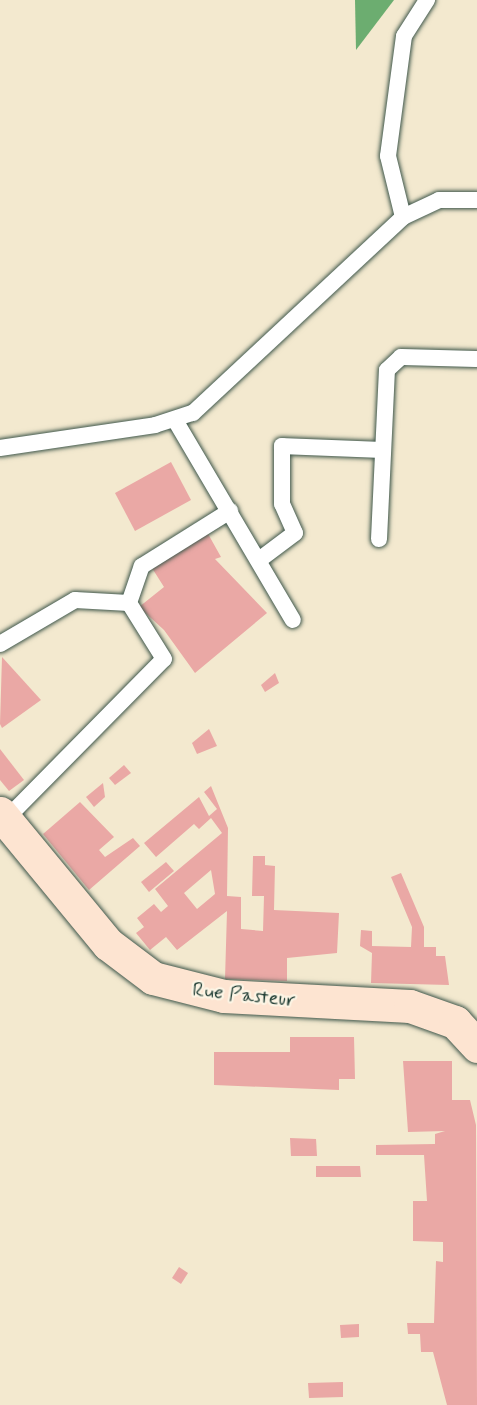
<!DOCTYPE html>
<style>
body{margin:0}
#map{position:relative;width:477px;height:1405px;overflow:hidden;background:#f3e9cf;font-family:Mynerve,sans-serif}
div>[style]{position:absolute}
[style*='--x']{left:calc(var(--x)*1px);top:calc(var(--y)*1px);width:calc(var(--w)*1px);rotate:calc(var(--a)*1deg)}
.forest>*{inset:0;background:#6cad70}
.building>*{inset:0;background:#eaa8a5}
.roads{filter:drop-shadow(0 0 2px #3f574b) drop-shadow(0 0 2px #3f574b)}
.lane>*{height:16px;margin:-8px;padding:0 8px;transform-origin:8px;border-radius:8px;background:#fff}
.secondary>*{height:33px;margin:-16.5px;padding:0 16.5px;transform-origin:16.5px;border-radius:16.5px;background:#fde4d1}
span{translate:-50% -50%;white-space:nowrap;text-align:center;line-height:1.15;-webkit-text-stroke:4.5px #fcf5e5;paint-order:stroke}
.street-label{font-size:21px;color:#1f3d34}
</style>
<div id="map">
<div class="forest">
<div style="clip-path:polygon(355px 0,394px 0,356px 50px)"></div>
</div>
<div class="building">
<div style="clip-path:polygon(171px 462px,191px 500px,135px 531px,115px 493px)"></div>
<div style="clip-path:polygon(207px 532px,221px 557px,215px 559px,267px 613px,195px 673px,164px 630px,139px 607px,164px 587px,152px 568px)"></div>
<div style="clip-path:polygon(2px 657px,41px 700px,2px 728px,0 724px)"></div>
<div style="clip-path:polygon(275px 673px,279px 683px,265px 692px,261px 685px)"></div>
<div style="clip-path:polygon(209px 729px,217px 746px,197px 754px,192px 743px)"></div>
<div style="clip-path:polygon(0 749px,24px 780px,9px 791px,0 780px)"></div>
<div style="clip-path:polygon(124px 765px,131px 773px,115px 785px,109px 778px)"></div>
<div style="clip-path:polygon(103px 783px,105px 797px,94px 807px,86px 797px)"></div>
<div style="clip-path:polygon(evenodd,211px 786px,228px 828px,227px 896px,241px 897px,241px 929px,263px 931px,264px 896px,252px 896px,253px 856px,265px 856px,265px 865px,275px 866px,274px 910px,339px 913px,337px 953px,287px 958px,287px 981px,225px 979px,227px 911px,177px 950px,166px 937px,150px 950px,136px 933px,144px 927px,137px 918px,154px 904px,161px 912px,168px 906px,155px 889px,222px 833px,211px 818px,199px 829px,194px 824px,156px 857px,144px 843px,199px 797px,209px 816px,217px 809px,204px 792px,211px 786px,211px 870px,215px 894px,197px 909px,184px 893px,211px 870px)"></div>
<div style="clip-path:polygon(80px 802px,114px 837px,99px 850px,105px 857px,133px 838px,140px 846px,89px 890px,43px 834px)"></div>
<div style="clip-path:polygon(166px 862px,174px 871px,149px 892px,141px 882px)"></div>
<div style="clip-path:polygon(401px 873px,424px 927px,424px 947px,436px 947px,436px 956px,445px 956px,449px 985px,371px 983px,372px 953px,360px 946px,361px 930px,372px 931px,372px 946px,411px 947px,412px 927px,391px 877px)"></div>
<div style="clip-path:polygon(290px 1037px,354px 1037px,355px 1079px,339px 1079px,339px 1090px,214px 1085px,214px 1052px,290px 1052px)"></div>
<div style="clip-path:polygon(403px 1061px,452px 1061px,452px 1100px,470px 1100px,476px 1125px,477px 1405px,447px 1405px,433px 1352px,421px 1352px,420px 1334px,408px 1334px,407px 1323px,434px 1323px,436px 1261px,443px 1262px,443px 1242px,413px 1241px,413px 1201px,427px 1201px,424px 1155px,376px 1155px,376px 1145px,435px 1144px,435px 1134px,445px 1131px,408px 1132px)"></div>
<div style="clip-path:polygon(290px 1138px,316px 1139px,317px 1156px,291px 1156px)"></div>
<div style="clip-path:polygon(316px 1166px,360px 1166px,361px 1177px,316px 1177px)"></div>
<div style="clip-path:polygon(179px 1267px,188px 1273px,181px 1284px,172px 1278px)"></div>
<div style="clip-path:polygon(359px 1324px,359px 1337px,341px 1338px,340px 1325px)"></div>
<div style="clip-path:polygon(343px 1382px,343px 1397px,309px 1398px,308px 1383px)"></div>
</div>
<div class="roads">
<div class="lane">
<div style="--x:403;--y:217;--w:63;--a:-103.8"></div>
<div style="--x:388;--y:156;--w:121;--a:-82.4"></div>
<div style="--x:404;--y:36;--w:43;--a:-57.4"></div>
<div style="--x:175;--y:420;--w:232;--a:59.5"></div>
<div style="--x:0;--y:448;--w:157;--a:-8.4"></div>
<div style="--x:155;--y:425;--w:40;--a:-18"></div>
<div style="--x:193;--y:413;--w:287;--a:-43"></div>
<div style="--x:403;--y:217;--w:40;--a:-25"></div>
<div style="--x:439;--y:200;--w:38;--a:0"></div>
<div style="--x:379;--y:539;--w:169;--a:-87.3"></div>
<div style="--x:387;--y:370;--w:19;--a:-43"></div>
<div style="--x:401;--y:357;--w:76;--a:1.5"></div>
<div style="--x:259;--y:560;--w:45;--a:-36.9"></div>
<div style="--x:295;--y:533;--w:32;--a:-114"></div>
<div style="--x:282;--y:504;--w:58;--a:-90"></div>
<div style="--x:282;--y:446;--w:99;--a:2.3"></div>
<div style="--x:0;--y:644;--w:87;--a:-30.4"></div>
<div style="--x:75;--y:600;--w:54;--a:3.2"></div>
<div style="--x:5;--y:820;--w:226;--a:-45.4"></div>
<div style="--x:164;--y:659;--w:66;--a:-122"></div>
<div style="--x:129;--y:603;--w:39;--a:-71"></div>
<div style="--x:142;--y:566;--w:104;--a:-32"></div>
</div>
<div class="secondary">
<div style="--x:0;--y:813;--w:170;--a:50.5"></div>
<div style="--x:108;--y:944;--w:56;--a:37.1"></div>
<div style="--x:153;--y:978;--w:73;--a:14.2"></div>
<div style="--x:224;--y:996;--w:186;--a:3.1"></div>
<div style="--x:410;--y:1006;--w:48;--a:19.6"></div>
<div style="--x:455;--y:1022;--w:33;--a:47"></div>
</div>
</div>
<div class="street-label">
<span style="left:244px;top:995px;rotate:6deg">Rue Pasteur</span>
</div>
</div>
